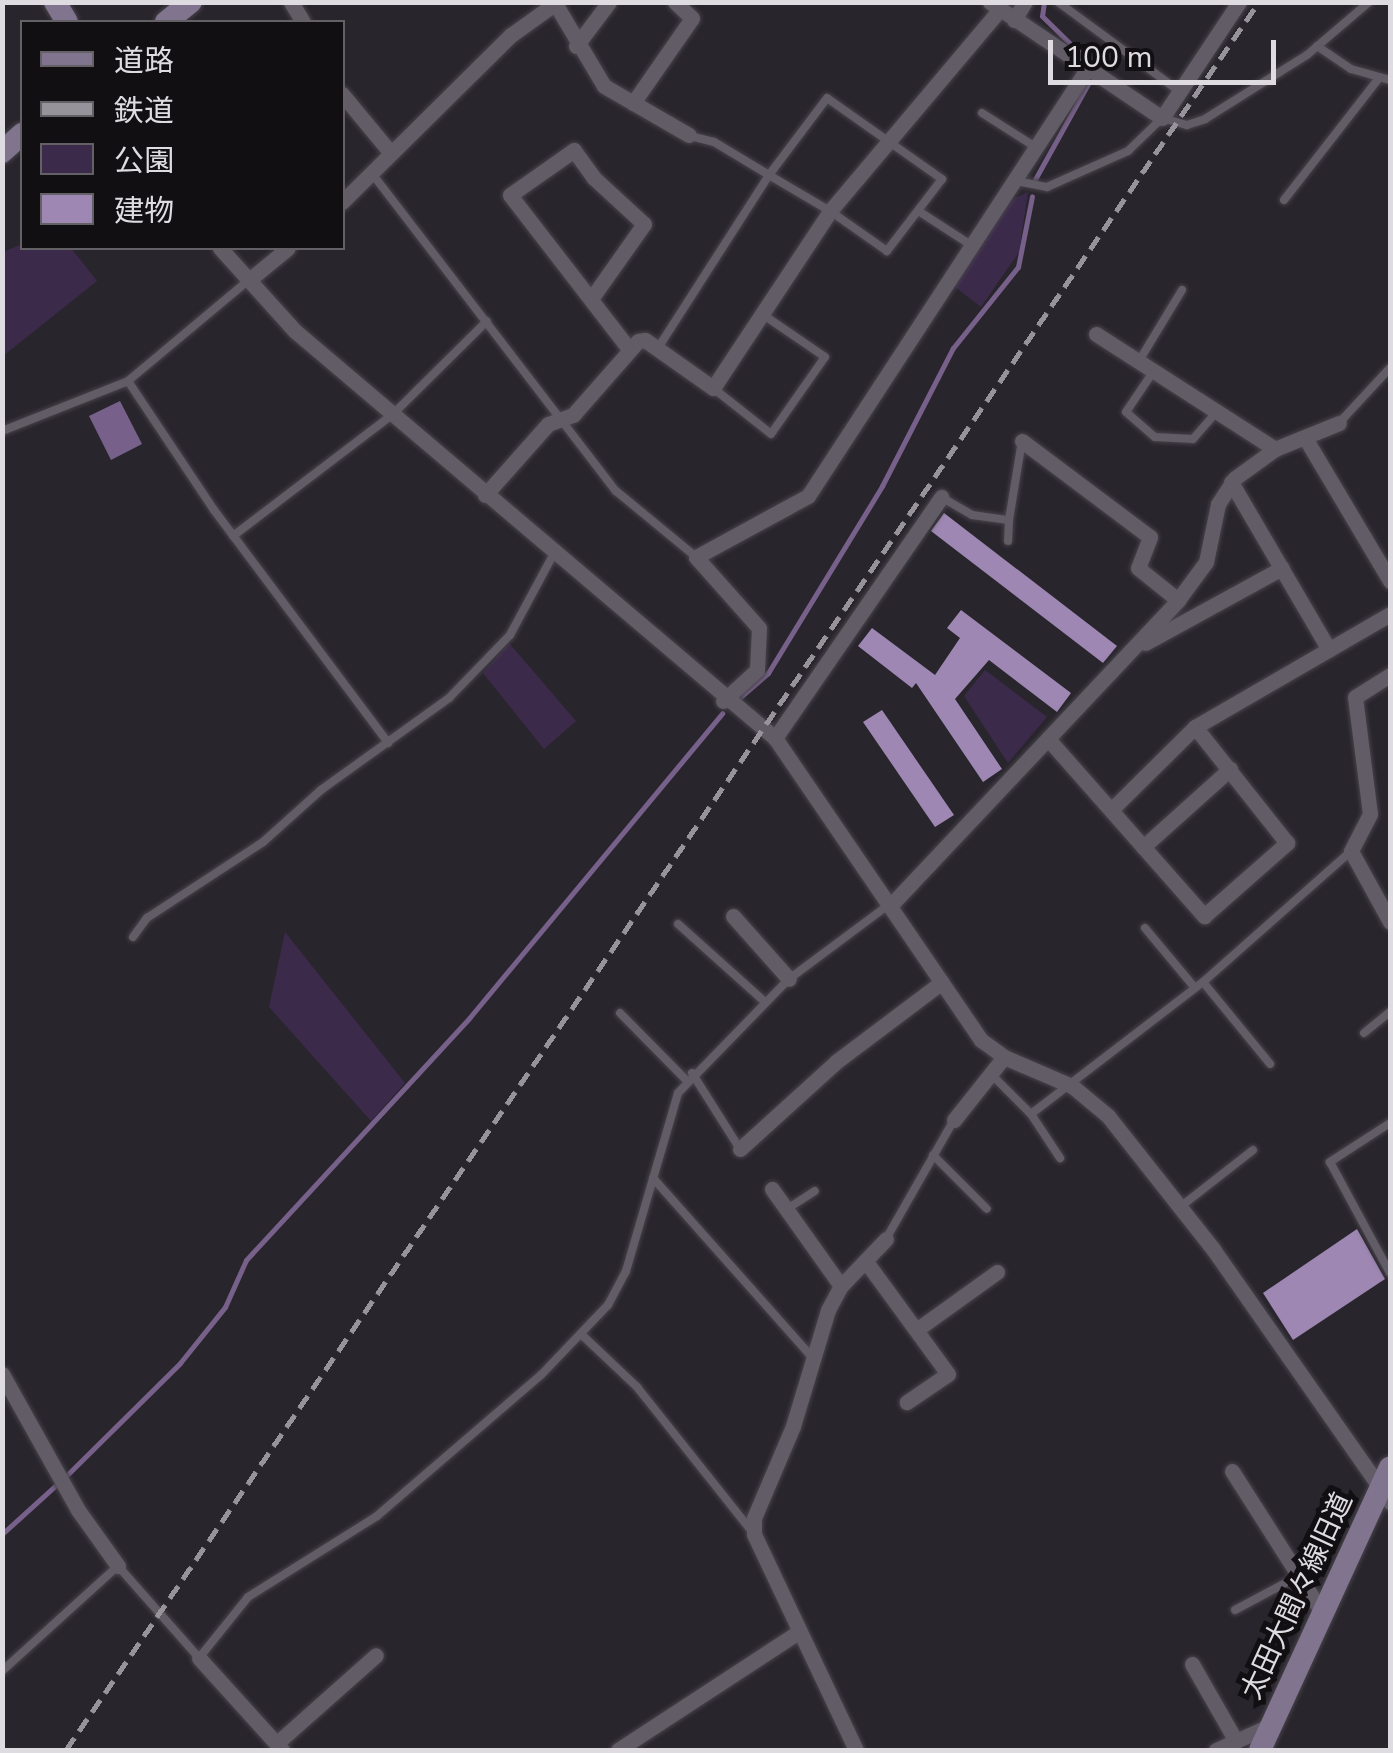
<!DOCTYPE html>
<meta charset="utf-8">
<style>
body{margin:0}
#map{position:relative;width:1393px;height:1753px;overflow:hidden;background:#29252d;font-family:"Nunito Sans","Noto Sans JP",sans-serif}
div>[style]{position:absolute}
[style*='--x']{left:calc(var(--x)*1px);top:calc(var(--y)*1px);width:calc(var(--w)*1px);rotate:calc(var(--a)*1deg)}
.green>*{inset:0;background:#3c2a4b}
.water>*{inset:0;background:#77618a}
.stream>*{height:5px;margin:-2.5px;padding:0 2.5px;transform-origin:2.5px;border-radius:2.5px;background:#77618a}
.building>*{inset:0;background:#9e88b3}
.roads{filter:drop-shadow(0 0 2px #47434a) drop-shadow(0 0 2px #47434a)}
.lane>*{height:8px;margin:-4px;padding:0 4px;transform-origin:4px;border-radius:4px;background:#615c66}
.street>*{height:15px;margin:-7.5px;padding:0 7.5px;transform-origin:7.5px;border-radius:7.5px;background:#615c66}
.secondary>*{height:22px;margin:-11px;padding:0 11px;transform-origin:11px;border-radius:11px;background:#81748e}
.rail>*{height:5px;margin-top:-2.5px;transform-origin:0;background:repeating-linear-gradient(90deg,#97939a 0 15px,transparent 0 23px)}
span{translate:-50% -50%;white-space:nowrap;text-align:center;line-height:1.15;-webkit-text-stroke:10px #110f12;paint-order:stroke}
.street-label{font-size:28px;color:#dedbe1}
.frame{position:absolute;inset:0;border:5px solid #dedbe1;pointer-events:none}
.legend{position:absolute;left:20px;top:20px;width:325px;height:230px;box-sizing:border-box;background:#110f12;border:2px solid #636165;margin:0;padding:12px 18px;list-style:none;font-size:30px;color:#dedbe1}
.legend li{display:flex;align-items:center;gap:20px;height:50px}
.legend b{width:50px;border:2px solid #636165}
.scale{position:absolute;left:1048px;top:40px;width:228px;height:45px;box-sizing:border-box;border:5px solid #dedbe1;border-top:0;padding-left:12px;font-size:30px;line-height:35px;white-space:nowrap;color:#dedbe1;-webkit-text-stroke:8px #110f12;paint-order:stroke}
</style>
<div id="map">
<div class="green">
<div style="clip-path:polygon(1028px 192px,1019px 252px,981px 307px,951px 284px,1008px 201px)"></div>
<div style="clip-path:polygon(22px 244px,71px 248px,97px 281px,3px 356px,3px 252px)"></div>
<div style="clip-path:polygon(509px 643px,576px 721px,544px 749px,483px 673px)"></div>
<div style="clip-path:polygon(985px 670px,1047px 717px,1008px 763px,964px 696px)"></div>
<div style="clip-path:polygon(285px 932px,405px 1083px,371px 1121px,269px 1007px)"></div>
</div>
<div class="water">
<div style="clip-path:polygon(120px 401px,142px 444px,111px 460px,89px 416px)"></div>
</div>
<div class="stream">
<div style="--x:1044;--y:2;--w:14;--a:98"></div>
<div style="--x:1042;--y:16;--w:76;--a:44.5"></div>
<div style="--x:1033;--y:183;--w:118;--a:-61"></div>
<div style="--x:738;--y:699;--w:40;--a:-41"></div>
<div style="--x:768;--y:673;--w:219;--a:-58.6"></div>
<div style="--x:882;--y:486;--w:155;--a:-62.8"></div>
<div style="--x:953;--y:348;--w:104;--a:-51.3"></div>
<div style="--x:1018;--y:267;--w:72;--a:-78.8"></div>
<div style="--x:68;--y:1474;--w:158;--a:-44.7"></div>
<div style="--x:180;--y:1363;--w:72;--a:-51.2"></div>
<div style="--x:225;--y:1307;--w:51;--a:-65.9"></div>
<div style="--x:246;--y:1260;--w:330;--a:-47.3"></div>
<div style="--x:470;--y:1017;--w:395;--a:-50.3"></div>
<div style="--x:2;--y:1534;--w:72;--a:-42.2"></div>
</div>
<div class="building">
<div style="clip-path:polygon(944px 513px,1117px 646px,1103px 663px,931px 531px)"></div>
<div style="clip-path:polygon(961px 610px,1071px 693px,1057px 712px,989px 660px,955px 699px,1002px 769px,983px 782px,916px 683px,912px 688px,858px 646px,872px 628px,935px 675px,960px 638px,947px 628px)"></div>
<div style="clip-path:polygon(882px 710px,954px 815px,935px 827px,863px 722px)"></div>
<div style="clip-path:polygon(1357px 1229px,1385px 1279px,1293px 1340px,1263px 1293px)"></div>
</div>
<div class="roads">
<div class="lane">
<div style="--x:1058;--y:2;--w:150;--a:36.3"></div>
<div style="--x:1317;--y:46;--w:41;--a:34.1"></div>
<div style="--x:1351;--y:69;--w:41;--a:15.8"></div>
<div style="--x:982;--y:113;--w:65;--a:32.5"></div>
<div style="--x:374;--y:176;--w:397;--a:52.5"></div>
<div style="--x:616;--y:491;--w:104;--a:39.5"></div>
<div style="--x:1016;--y:181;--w:32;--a:11"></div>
<div style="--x:1047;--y:187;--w:89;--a:-24"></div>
<div style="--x:1128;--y:151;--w:47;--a:-44.1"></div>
<div style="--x:1162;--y:118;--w:26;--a:16"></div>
<div style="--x:1187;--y:125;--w:19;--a:-18"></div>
<div style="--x:1205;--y:119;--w:120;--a:-32.1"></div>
<div style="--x:1307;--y:55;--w:82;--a:-40.5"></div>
<div style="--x:1284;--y:200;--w:155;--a:-52.1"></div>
<div style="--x:920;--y:212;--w:61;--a:32.9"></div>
<div style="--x:658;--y:348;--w:206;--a:-57.3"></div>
<div style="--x:769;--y:175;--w:96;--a:-53"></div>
<div style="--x:827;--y:98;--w:141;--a:35.2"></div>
<div style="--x:942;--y:179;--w:91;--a:127.4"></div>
<div style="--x:887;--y:251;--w:70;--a:-144.9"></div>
<div style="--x:830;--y:211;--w:71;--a:-149.5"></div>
<div style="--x:769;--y:175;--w:64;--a:-149"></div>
<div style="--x:714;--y:142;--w:25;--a:-166"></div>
<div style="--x:1139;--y:361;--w:83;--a:-58.8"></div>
<div style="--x:1153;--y:372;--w:48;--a:124"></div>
<div style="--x:1126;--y:412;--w:38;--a:41"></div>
<div style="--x:1155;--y:437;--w:38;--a:3"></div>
<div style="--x:1193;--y:439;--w:37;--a:-49"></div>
<div style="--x:128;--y:381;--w:155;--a:56.3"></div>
<div style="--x:214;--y:510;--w:291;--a:53.2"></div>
<div style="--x:713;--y:388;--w:74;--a:38.4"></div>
<div style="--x:771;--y:434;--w:94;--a:-55"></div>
<div style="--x:825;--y:357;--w:76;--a:-145.7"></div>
<div style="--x:1339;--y:423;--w:75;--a:-47.2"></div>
<div style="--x:2;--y:431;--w:136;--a:-21.6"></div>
<div style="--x:128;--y:381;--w:158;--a:-39.9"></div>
<div style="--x:941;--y:497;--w:36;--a:30"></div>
<div style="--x:972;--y:515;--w:37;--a:8"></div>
<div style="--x:1009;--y:520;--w:80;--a:-80.7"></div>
<div style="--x:233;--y:536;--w:201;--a:-37.3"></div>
<div style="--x:393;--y:414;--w:132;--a:-44.7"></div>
<div style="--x:1008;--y:541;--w:21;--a:-87"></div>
<div style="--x:678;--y:924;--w:117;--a:41.9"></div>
<div style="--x:1145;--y:928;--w:78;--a:50.2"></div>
<div style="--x:133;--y:937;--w:24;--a:-54"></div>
<div style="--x:147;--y:918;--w:139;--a:-33.2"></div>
<div style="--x:263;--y:842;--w:78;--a:-41.9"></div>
<div style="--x:321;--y:790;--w:158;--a:-35.7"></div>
<div style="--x:449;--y:698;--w:88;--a:-45.9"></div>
<div style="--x:510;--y:635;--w:91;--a:-61.7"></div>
<div style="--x:1203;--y:982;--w:106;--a:50.7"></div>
<div style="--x:620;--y:1013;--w:95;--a:45.4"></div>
<div style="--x:1364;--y:1033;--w:33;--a:-39"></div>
<div style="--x:692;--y:1073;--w:90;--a:57.7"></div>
<div style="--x:991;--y:1074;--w:57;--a:45"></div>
<div style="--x:1031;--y:1114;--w:53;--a:56.6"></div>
<div style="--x:1031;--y:1114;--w:217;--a:-37.5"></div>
<div style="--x:1203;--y:982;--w:198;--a:-41.5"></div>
<div style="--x:1390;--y:1123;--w:72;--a:147"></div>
<div style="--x:1330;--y:1162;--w:126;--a:61.6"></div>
<div style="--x:933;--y:1155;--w:76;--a:45"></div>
<div style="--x:653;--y:1178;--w:239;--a:48.4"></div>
<div style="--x:1179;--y:1208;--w:94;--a:-38.1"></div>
<div style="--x:787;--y:1209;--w:33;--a:-33"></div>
<div style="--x:886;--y:1239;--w:137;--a:-60.3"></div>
<div style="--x:582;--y:1335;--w:76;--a:43.4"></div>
<div style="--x:637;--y:1387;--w:188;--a:51.5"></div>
<div style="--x:1235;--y:1610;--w:68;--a:-28.1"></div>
<div style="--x:2;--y:1671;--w:156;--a:-42.2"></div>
<div style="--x:118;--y:1566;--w:123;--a:48.6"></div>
<div style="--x:199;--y:1658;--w:78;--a:-51.2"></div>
<div style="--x:248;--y:1597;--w:152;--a:-32.1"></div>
<div style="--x:377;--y:1516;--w:216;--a:-40.7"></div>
<div style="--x:541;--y:1375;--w:97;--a:-46.3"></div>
<div style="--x:608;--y:1305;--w:38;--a:-62"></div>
<div style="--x:626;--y:1271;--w:185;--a:-73.7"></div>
<div style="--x:678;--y:1093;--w:159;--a:-45.8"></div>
<div style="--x:789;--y:979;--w:122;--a:-36.7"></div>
</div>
<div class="street">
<div style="--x:291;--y:2;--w:23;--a:59"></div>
<div style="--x:990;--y:2;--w:207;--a:34"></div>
<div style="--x:1162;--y:118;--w:139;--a:-56.4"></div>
<div style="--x:556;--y:5;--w:94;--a:59.3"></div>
<div style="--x:604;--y:86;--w:98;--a:30"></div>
<div style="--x:1014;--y:20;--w:21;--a:-59"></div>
<div style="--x:576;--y:46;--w:55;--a:-53.1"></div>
<div style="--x:342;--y:94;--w:75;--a:50.4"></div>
<div style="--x:633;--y:103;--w:103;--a:-55.2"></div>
<div style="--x:692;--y:18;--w:23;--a:-137"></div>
<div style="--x:342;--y:202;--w:238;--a:-44.7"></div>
<div style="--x:511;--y:35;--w:57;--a:-35.7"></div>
<div style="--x:220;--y:248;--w:112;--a:47.9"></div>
<div style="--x:295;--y:331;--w:629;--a:40.3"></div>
<div style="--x:775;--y:738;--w:366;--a:55.7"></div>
<div style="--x:981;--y:1040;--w:29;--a:36"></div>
<div style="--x:1004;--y:1057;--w:74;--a:23.1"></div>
<div style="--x:1072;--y:1086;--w:47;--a:39.8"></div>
<div style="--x:1108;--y:1116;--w:169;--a:51.7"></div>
<div style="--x:1213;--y:1249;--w:309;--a:55"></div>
<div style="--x:249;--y:280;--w:50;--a:-39.4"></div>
<div style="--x:591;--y:299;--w:92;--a:-54.8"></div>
<div style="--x:644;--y:224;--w:68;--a:-137.4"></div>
<div style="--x:594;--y:178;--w:34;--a:-126"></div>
<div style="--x:574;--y:150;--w:78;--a:144.9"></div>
<div style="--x:510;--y:195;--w:196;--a:52.3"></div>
<div style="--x:1096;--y:334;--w:213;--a:32.7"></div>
<div style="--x:1022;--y:441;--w:160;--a:36.9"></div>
<div style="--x:1150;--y:537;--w:33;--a:111"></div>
<div style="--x:1138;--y:568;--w:51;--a:38.7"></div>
<div style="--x:1307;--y:441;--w:163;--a:59.3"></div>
<div style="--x:1231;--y:482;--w:194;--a:59.7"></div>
<div style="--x:485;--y:495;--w:95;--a:-48.4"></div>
<div style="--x:548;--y:424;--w:27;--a:-20"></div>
<div style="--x:573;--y:415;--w:98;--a:-48.7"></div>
<div style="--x:638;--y:341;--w:7;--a:-8"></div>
<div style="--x:645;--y:340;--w:83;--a:35.2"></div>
<div style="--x:713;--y:388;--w:212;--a:-56.5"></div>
<div style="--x:830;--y:211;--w:263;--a:-49.9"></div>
<div style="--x:1145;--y:643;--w:156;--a:-28.7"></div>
<div style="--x:1390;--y:675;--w:41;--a:147.8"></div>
<div style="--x:1355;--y:697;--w:118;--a:82.7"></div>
<div style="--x:1370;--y:814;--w:42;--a:117.2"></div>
<div style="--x:1351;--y:851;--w:81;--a:61.2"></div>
<div style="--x:723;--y:701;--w:46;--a:-42.4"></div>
<div style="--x:757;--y:670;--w:42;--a:-87.3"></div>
<div style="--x:759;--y:628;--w:95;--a:-131.6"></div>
<div style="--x:696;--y:557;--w:128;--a:-28.6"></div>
<div style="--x:808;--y:496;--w:510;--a:-56.84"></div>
<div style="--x:775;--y:738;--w:293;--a:-55.4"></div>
<div style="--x:1049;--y:740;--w:235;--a:48.6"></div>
<div style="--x:1204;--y:916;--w:111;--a:-41.3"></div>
<div style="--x:1287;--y:843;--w:148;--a:-128.4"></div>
<div style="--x:1111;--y:810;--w:118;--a:-44.7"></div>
<div style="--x:1195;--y:727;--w:225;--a:-30.1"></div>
<div style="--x:1143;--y:847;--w:117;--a:-41.9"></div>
<div style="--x:891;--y:905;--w:419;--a:-46.7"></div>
<div style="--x:1178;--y:600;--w:47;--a:-53.6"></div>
<div style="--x:1206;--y:562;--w:59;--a:-78.3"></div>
<div style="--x:1218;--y:504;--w:31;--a:-57"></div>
<div style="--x:1235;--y:478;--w:49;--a:-35.9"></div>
<div style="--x:1275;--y:449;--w:69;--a:-22.1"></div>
<div style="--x:733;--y:916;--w:84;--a:48.4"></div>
<div style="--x:954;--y:1120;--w:80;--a:-51.6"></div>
<div style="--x:740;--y:1149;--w:131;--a:-42.2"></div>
<div style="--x:837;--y:1061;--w:131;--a:-37"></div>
<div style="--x:772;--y:1189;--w:119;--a:54.6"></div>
<div style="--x:867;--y:1263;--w:137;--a:53.9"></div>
<div style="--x:948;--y:1374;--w:50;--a:145.7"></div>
<div style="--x:919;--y:1328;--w:96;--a:-35.7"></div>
<div style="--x:2;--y:1374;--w:156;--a:60.8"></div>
<div style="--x:78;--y:1510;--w:69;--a:54.5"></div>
<div style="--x:1232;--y:1471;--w:169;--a:57.5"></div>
<div style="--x:199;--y:1658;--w:124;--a:47.9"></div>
<div style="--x:1192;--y:1664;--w:89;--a:60.3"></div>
<div style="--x:277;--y:1743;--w:132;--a:-41.6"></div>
<div style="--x:618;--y:1750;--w:217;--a:-33.2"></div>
<div style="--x:856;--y:1750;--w:239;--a:-115.3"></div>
<div style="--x:754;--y:1534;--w:16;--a:-90"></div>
<div style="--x:754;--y:1518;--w:100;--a:-67"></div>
<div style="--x:793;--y:1426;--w:121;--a:-73.2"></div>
<div style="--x:828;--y:1310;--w:27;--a:-62"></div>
<div style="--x:841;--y:1286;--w:65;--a:-46.2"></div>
<div style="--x:1216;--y:1750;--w:60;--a:-24.4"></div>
</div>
<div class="secondary">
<div style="--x:55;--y:2;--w:23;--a:59"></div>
<div style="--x:166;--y:22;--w:32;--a:-39"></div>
<div style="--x:2;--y:152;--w:27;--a:-42"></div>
<div style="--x:1260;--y:1750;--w:311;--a:-65.3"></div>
</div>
</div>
<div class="rail">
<div style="--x:66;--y:1750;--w:2116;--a:-55.69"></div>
</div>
<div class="street-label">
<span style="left:1297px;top:1596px;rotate:-65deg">太田大間々線旧道</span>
</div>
<div class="frame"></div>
<ul class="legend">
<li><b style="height:12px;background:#81748e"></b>道路</li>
<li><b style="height:12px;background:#97939a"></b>鉄道</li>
<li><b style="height:28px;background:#3c2a4b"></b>公園</li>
<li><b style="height:28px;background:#9e88b3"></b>建物</li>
</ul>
<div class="scale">100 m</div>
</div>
